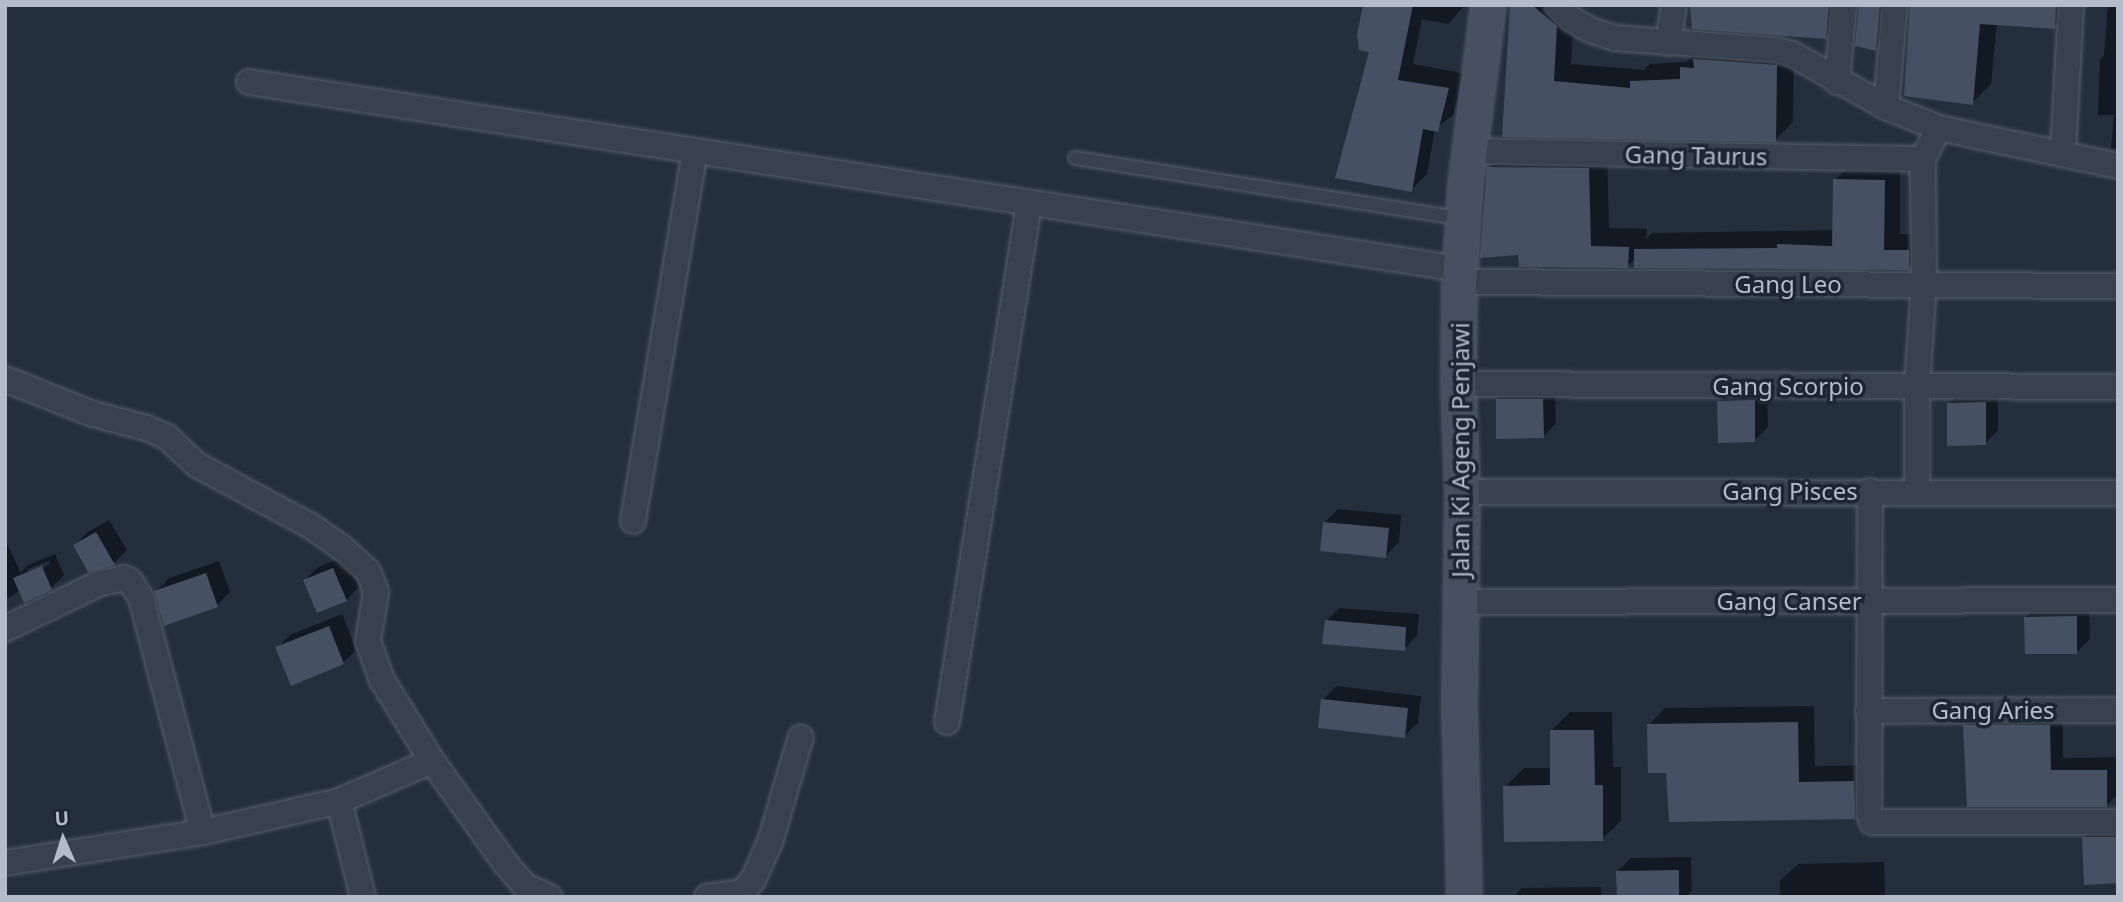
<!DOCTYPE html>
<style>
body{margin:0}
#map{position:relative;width:2123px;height:902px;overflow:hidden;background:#242f3e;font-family:"Noto Sans",sans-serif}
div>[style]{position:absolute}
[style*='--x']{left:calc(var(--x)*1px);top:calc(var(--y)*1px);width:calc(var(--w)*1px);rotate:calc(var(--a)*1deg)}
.shadow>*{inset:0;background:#0007}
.building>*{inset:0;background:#455162}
.roads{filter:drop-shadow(0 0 2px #565f6c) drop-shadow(0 0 2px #565f6c)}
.lane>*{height:12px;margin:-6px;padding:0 6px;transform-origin:6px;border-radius:6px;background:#38414e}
.street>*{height:24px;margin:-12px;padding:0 12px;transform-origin:12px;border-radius:12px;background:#38414e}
.secondary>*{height:33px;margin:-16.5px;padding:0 16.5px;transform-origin:16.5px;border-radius:16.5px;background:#465061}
span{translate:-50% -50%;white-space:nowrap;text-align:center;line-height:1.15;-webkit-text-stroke:7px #1d2633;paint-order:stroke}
.street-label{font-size:24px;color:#b4bcc9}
.frame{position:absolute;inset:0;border:7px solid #b4bcc9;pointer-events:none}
.north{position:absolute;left:28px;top:804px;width:70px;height:70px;-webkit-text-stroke:5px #1d2633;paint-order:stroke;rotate:357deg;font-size:19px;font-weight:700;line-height:28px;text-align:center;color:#b4bcc9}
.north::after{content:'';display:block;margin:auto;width:24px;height:32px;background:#b4bcc9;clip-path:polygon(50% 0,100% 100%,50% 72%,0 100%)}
</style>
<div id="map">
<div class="shadow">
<div style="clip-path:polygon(1362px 5px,1465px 5px,1448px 24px,1422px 19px,1413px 64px,1463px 73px,1454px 114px,1435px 129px,1427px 174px,1411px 190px,1371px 51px)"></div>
<div style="clip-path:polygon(1511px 5px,1571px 5px,1574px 8px,1571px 64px,1644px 70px,1650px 64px,1686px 62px,1699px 50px,1794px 48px,1793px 122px,1775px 140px,1504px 135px)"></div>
<div style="clip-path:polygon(1692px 5px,1846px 5px,1844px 19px,1825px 38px)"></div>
<div style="clip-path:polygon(1897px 5px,1894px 30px,1875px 49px,1861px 6px)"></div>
<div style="clip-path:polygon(1911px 5px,2073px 5px,2054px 27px,1997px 23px,1991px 84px,1972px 103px)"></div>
<div style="clip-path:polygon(2108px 5px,2118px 5px,2118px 149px,2111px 148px,2114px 115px,2098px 115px,2100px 59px,2104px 55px)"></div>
<div style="clip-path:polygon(1507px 149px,1607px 150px,1609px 228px,1647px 229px,1646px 239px,1652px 233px,1834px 230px,1835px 180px,1851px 163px,1900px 164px,1900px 234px,1925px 235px,1925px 251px,1908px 268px,1636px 258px,1627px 266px,1519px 253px,1489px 168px)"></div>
<div style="clip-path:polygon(1511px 387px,1555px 387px,1556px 423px,1543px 437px,1497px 400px)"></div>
<div style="clip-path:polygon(1732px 388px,1767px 388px,1768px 427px,1754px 441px,1719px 402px)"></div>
<div style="clip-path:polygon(1998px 390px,1998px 430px,1985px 444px,1949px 404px,1962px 391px)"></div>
<div style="clip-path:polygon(1338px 509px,1401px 515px,1399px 542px,1386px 556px,1324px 523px)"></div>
<div style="clip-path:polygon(109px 520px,127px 550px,114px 563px,75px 545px,88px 532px)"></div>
<div style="clip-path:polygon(evenodd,5px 540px,21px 573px,28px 565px,55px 554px,64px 575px,51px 588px,20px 590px,5px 600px,5px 540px,49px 561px,50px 564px,28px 573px,28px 569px,49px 561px)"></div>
<div style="clip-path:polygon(346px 556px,359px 587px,346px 600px,305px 580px,318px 567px)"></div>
<div style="clip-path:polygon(219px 561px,230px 592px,217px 605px,156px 592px,169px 578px)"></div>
<div style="clip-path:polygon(2089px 603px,2090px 639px,2077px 652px,2026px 617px,2039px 604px)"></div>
<div style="clip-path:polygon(1339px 608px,1419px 614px,1417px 636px,1404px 649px,1326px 621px)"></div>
<div style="clip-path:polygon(342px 614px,356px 650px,343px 663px,277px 648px,290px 635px)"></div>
<div style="clip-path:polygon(1336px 686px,1421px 696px,1418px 723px,1404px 736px,1323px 700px)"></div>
<div style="clip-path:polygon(1814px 706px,1815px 766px,1870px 765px,1871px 801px,1855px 818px,1668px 771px,1649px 725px,1665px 708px)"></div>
<div style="clip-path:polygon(1570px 712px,1612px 712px,1613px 767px,1621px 767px,1621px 821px,1602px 839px,1505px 787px,1524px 768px,1552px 768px,1551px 731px)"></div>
<div style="clip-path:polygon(1978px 713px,2063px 713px,2063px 758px,2118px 757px,2118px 794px,2107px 805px,1965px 726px)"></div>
<div style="clip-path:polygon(2118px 817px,2118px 882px,2083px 838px,2103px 818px)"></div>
<div style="clip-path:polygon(1691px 857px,1692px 891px,1686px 897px,1619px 897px,1618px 871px,1631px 858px)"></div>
<div style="clip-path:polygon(1884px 862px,1885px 894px,1882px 897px,1780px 897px,1780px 881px,1798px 864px)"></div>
<div style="clip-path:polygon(1601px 887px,1601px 897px,1513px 897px,1522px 888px)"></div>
</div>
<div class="building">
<div style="clip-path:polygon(1363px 5px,1413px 5px,1398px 80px,1449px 88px,1438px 132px,1423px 129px,1412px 192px,1335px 178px,1369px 52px,1359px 50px,1357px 34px)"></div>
<div style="clip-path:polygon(1510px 5px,1532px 5px,1557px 26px,1554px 81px,1630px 88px,1630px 81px,1680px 79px,1680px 67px,1694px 68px,1693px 59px,1777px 65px,1776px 142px,1502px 137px)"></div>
<div style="clip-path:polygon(1690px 5px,1829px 5px,1826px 39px,1692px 29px)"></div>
<div style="clip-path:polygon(1859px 5px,1880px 5px,1876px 51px,1855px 46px)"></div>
<div style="clip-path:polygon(1910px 5px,2056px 5px,2055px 29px,1980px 24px,1973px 105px,1904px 96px)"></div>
<div style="clip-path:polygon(1487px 167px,1589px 168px,1591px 246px,1629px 247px,1628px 268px,1519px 267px,1518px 255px,1480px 258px)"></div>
<div style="clip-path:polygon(1833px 179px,1885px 180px,1884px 250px,1909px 250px,1909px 270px,1634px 268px,1634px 249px,1777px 248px,1777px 244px,1832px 246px)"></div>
<div style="clip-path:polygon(1496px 399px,1543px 399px,1544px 438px,1496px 439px)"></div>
<div style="clip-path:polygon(1755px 400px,1755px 442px,1718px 443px,1717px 401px)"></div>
<div style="clip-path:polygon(1986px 402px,1986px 445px,1947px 446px,1947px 403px)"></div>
<div style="clip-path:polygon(1323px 522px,1389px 528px,1386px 558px,1320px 551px)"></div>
<div style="clip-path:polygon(96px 532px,115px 565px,88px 572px,73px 545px)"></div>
<div style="clip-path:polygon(42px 566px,52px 590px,24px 603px,13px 578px)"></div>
<div style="clip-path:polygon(333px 568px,347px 601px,317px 613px,303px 580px)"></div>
<div style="clip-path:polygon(206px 573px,218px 607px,164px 626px,154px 591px)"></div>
<div style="clip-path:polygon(2077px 616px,2077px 654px,2025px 654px,2024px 617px)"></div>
<div style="clip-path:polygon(1325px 620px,1406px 627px,1405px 651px,1322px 644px)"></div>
<div style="clip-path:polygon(329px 626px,344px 664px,291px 686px,275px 647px)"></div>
<div style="clip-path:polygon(1321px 699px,1408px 708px,1405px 738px,1318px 728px)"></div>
<div style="clip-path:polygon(1798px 722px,1799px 782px,1854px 781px,1855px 819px,1669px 822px,1666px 773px,1648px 773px,1647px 724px)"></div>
<div style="clip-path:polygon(1963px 725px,2050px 725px,2051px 770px,2107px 770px,2107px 807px,1967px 807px)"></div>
<div style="clip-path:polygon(1550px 730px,1594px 730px,1595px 785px,1603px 785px,1603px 841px,1504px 842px,1503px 786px,1550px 785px)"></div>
<div style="clip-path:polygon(2082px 837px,2118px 837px,2118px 883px,2084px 885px)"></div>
<div style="clip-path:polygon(1679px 870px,1679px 897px,1617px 897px,1616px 871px)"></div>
</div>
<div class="roads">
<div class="lane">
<div style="--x:1075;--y:158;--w:393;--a:8.9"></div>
</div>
<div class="street">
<div style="--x:1557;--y:5;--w:20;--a:45"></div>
<div style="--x:1571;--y:19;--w:22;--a:30"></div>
<div style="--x:1590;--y:30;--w:26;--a:18"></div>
<div style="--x:1615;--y:38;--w:162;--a:4.2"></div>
<div style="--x:1777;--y:50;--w:16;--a:15"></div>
<div style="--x:1792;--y:54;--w:108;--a:29.4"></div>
<div style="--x:1886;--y:107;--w:57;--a:21.6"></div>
<div style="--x:1939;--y:128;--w:183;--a:12"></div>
<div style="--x:1668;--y:43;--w:38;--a:-81"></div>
<div style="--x:249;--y:82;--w:1225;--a:8.78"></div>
<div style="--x:1837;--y:82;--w:77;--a:-84.8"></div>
<div style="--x:1886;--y:107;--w:102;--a:-85"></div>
<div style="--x:1469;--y:151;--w:454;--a:1"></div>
<div style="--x:2063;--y:154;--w:149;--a:-86.9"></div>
<div style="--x:1459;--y:282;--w:659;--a:0.35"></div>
<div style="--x:5;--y:379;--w:95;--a:21.7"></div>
<div style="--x:93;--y:414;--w:56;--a:14.5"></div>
<div style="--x:147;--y:428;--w:22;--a:24"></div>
<div style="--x:167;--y:437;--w:41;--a:43"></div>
<div style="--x:197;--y:465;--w:129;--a:28.2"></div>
<div style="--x:311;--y:526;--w:37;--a:35"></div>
<div style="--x:341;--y:547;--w:36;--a:42"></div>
<div style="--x:368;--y:571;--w:22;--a:69"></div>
<div style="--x:376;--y:592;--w:50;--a:99.3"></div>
<div style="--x:368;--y:641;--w:41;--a:70.3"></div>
<div style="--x:382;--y:680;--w:95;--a:58.3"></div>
<div style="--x:432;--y:761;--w:127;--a:54.3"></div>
<div style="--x:506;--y:864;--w:29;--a:49"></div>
<div style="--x:525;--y:886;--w:27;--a:24"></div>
<div style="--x:1458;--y:384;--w:660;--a:0.26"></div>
<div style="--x:1870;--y:491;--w:322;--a:90.2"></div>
<div style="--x:1869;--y:813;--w:9;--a:72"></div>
<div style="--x:1872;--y:822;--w:246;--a:0"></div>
<div style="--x:1917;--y:491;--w:104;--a:-90"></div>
<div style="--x:1917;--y:387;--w:102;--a:-86.1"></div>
<div style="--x:1924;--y:285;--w:126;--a:-90.5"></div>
<div style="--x:1923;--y:159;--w:35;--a:-63"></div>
<div style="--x:1462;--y:492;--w:656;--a:0.09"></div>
<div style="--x:633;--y:521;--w:374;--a:-80.5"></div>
<div style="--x:1460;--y:602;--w:658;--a:-0.17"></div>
<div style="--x:5;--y:629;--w:106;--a:-25.8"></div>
<div style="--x:100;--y:583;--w:25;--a:-11"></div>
<div style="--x:125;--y:578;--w:6;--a:31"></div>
<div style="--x:130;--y:581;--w:20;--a:57"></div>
<div style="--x:141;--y:598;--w:242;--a:75.2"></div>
<div style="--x:1868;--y:711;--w:250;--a:-0.2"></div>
<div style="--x:947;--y:722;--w:524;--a:-81"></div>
<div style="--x:339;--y:801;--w:99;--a:76"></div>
<div style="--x:5;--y:863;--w:200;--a:-8.9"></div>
<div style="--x:203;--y:832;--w:139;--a:-12.8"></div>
<div style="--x:339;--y:801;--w:101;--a:-23.3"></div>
<div style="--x:707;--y:897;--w:35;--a:-8"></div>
<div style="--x:742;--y:892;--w:16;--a:-47"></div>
<div style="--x:753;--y:880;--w:42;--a:-65.9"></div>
<div style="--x:770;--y:842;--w:109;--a:-73.6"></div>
</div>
<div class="secondary">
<div style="--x:1464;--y:897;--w:189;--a:-91.5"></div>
<div style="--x:1459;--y:708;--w:216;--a:-89.2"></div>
<div style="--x:1462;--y:492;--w:108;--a:-92.1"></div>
<div style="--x:1458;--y:384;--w:102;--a:-89.4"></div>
<div style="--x:1459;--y:282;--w:96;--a:-86.4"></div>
<div style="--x:1465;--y:186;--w:182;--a:-82.8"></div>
</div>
</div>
<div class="street-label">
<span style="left:1696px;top:155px;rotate:1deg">Gang Taurus</span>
<span style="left:1788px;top:284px">Gang Leo</span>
<span style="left:1788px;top:386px">Gang Scorpio</span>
<span style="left:1460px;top:450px;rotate:-90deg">Jalan Ki Ageng Penjawi</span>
<span style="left:1790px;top:491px">Gang Pisces</span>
<span style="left:1789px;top:601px">Gang Canser</span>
<span style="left:1993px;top:710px">Gang Aries</span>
</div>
<div class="frame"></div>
<div class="north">U</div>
</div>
